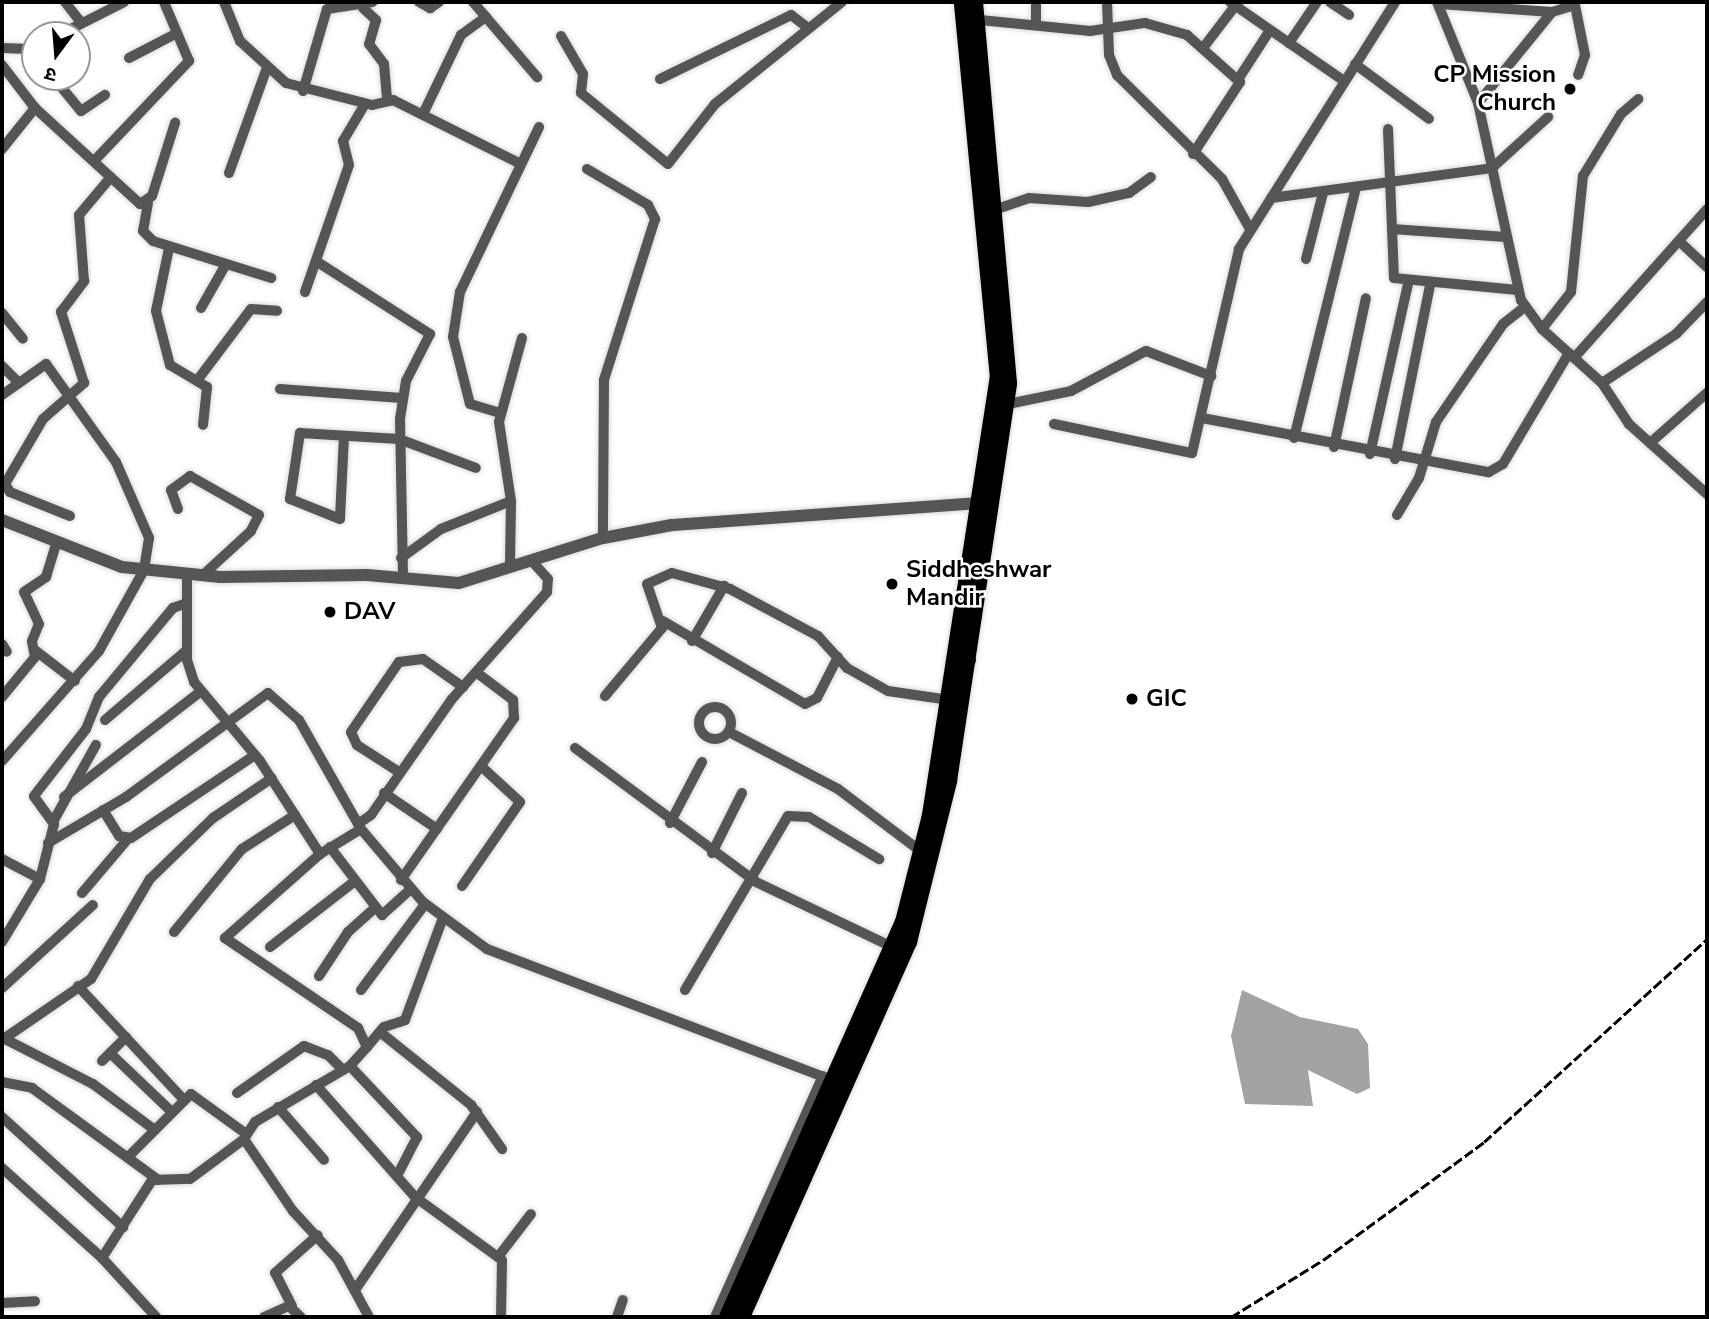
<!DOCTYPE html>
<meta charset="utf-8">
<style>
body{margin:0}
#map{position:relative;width:1709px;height:1319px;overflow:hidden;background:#fff;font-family:"Nunito Sans","Noto Sans Devanagari",sans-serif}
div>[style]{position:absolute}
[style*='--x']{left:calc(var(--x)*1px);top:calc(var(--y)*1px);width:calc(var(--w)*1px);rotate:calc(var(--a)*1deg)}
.water>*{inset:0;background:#a3a3a3}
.roads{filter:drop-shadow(0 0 2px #dbdbdb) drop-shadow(0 0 2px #dbdbdb)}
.minor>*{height:10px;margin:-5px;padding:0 5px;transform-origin:5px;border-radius:5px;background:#555}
.minor>.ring{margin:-5px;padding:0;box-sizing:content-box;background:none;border:10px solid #555;border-radius:50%}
.tertiary>*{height:12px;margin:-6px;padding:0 6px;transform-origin:6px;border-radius:6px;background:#555}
.primary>*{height:16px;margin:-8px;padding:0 8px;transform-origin:8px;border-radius:8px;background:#000}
.trunk>*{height:18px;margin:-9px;padding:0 9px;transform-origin:9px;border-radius:9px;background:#000}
.rail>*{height:2.5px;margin-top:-1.25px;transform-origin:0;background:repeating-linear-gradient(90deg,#000 0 10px,transparent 0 13.5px)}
.dots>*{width:19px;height:19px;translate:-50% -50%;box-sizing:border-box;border:4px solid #fff;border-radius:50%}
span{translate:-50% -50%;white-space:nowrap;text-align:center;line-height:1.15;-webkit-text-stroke:5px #fff;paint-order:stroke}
.poi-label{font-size:24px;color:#000;font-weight:700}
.right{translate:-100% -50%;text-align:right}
.left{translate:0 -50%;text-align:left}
.frame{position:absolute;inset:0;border:4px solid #000;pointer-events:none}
.north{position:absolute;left:21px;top:21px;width:70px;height:70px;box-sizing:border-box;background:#fff;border:2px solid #999;border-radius:50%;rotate:196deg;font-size:19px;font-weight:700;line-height:28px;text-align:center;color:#000}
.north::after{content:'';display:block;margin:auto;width:24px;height:32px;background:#000;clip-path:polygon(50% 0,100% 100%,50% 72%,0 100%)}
</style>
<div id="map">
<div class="water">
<div style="clip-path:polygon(1242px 990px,1300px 1017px,1358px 1029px,1368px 1044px,1370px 1088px,1357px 1094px,1308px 1070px,1313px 1106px,1245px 1104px,1231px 1036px)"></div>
</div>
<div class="roads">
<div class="minor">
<div style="--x:65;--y:2;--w:24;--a:52"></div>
<div style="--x:224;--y:2;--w:42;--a:67.7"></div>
<div style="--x:240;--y:41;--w:62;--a:42.4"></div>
<div style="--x:286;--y:83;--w:89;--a:14.3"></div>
<div style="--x:372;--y:105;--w:22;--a:-13"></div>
<div style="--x:393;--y:100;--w:143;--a:26.6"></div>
<div style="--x:419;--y:2;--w:13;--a:29"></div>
<div style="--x:430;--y:8;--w:11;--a:-34"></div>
<div style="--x:473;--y:2;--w:99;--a:49.5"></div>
<div style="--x:1036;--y:2;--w:23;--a:90"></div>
<div style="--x:1107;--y:2;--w:53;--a:87.8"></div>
<div style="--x:1109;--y:55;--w:22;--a:68"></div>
<div style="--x:1117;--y:75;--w:148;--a:44.7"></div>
<div style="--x:1222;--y:179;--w:57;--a:60.8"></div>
<div style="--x:1230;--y:2;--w:139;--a:34.7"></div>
<div style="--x:1330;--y:2;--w:23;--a:34"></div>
<div style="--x:1437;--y:2;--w:109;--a:67.9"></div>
<div style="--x:1478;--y:103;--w:202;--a:77.7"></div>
<div style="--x:1521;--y:300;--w:36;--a:54"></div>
<div style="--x:1542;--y:329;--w:81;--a:42"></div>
<div style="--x:1602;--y:383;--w:49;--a:56.6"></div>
<div style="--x:1629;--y:424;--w:105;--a:41.9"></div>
<div style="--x:1440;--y:4;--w:112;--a:4.1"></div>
<div style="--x:1552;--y:12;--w:117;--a:129.1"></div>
<div style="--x:363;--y:8;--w:18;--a:43"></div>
<div style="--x:376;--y:20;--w:25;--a:106"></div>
<div style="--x:369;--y:44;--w:25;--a:53"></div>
<div style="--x:384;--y:64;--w:36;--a:85"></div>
<div style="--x:1552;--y:12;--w:24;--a:-17"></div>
<div style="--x:1575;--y:5;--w:51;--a:78.7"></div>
<div style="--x:1585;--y:55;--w:21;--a:109"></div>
<div style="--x:970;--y:19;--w:121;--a:5.7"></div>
<div style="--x:1090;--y:31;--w:56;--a:-8.3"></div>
<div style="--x:1145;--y:23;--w:44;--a:15.9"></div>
<div style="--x:1187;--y:35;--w:71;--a:41.6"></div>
<div style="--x:1240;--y:82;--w:86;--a:123.1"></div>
<div style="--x:59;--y:35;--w:73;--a:-26.9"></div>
<div style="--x:561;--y:36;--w:44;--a:59.9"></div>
<div style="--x:583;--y:74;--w:19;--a:96"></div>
<div style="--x:581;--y:93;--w:112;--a:39.2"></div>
<div style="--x:668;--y:164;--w:76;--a:-51.9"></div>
<div style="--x:715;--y:104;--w:163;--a:-38.8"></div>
<div style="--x:1289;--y:43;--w:50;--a:-55.7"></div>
<div style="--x:2;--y:48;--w:33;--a:2"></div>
<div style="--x:1203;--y:48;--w:58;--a:-52.7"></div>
<div style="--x:129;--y:58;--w:54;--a:-27.5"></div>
<div style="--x:1355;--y:64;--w:92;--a:36.6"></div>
<div style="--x:2;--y:65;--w:54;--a:52.5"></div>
<div style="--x:35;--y:108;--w:142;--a:42.4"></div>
<div style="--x:140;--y:204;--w:14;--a:-34"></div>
<div style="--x:152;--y:196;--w:77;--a:-72.5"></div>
<div style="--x:53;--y:77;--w:44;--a:50.5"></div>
<div style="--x:81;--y:111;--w:29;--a:-34"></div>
<div style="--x:1239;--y:78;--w:57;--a:-57.1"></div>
<div style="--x:660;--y:79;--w:146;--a:-26"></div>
<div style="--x:791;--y:15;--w:21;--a:37"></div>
<div style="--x:303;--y:91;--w:85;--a:-73.7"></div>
<div style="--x:327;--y:9;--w:46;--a:-8.8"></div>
<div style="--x:423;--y:114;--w:88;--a:-64.3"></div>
<div style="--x:461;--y:35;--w:31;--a:-36"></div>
<div style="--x:1388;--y:129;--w:149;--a:87.7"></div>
<div style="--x:1394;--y:278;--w:124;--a:5.6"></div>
<div style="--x:2;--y:149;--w:53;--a:-51.2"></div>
<div style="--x:95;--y:160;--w:137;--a:-46.5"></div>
<div style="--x:189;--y:61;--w:64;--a:-113"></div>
<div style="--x:587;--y:169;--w:71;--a:30.5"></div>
<div style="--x:648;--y:205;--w:16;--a:63"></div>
<div style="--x:655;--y:219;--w:169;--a:107.6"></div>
<div style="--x:604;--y:380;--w:158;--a:90.4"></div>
<div style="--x:229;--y:173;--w:109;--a:-70.2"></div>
<div style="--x:1271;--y:198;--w:223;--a:-7.7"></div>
<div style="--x:1492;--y:168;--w:76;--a:-42.3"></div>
<div style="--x:148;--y:203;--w:28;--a:100"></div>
<div style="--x:143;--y:231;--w:14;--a:45"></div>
<div style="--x:153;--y:241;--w:124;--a:17.4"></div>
<div style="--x:997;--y:209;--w:34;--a:-19"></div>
<div style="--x:1029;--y:198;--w:59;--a:3.9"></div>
<div style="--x:1088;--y:202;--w:42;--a:-12.4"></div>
<div style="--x:1129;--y:193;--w:27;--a:-36"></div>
<div style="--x:1392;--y:229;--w:114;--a:4"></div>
<div style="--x:1680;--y:242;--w:37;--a:43"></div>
<div style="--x:169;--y:248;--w:64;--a:101.7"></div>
<div style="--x:156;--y:311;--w:56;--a:75.5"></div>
<div style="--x:170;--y:365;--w:43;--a:30.7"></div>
<div style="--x:207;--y:387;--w:38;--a:96"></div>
<div style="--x:1306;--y:259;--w:68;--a:-75.6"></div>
<div style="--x:319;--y:263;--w:132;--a:32.6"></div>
<div style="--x:430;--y:334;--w:53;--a:117.1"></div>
<div style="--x:406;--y:381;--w:38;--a:99"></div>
<div style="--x:400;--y:419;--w:158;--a:88.9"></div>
<div style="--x:305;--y:292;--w:134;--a:-70.9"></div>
<div style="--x:349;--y:165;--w:25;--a:-104"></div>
<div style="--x:343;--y:141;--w:43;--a:-59.3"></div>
<div style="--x:201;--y:308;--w:48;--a:-60.3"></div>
<div style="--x:2;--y:313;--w:33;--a:51"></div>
<div style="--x:1542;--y:329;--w:47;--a:-51.9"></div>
<div style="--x:1571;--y:292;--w:117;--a:-84.1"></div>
<div style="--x:1583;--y:176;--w:73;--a:-58.5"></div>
<div style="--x:1621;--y:114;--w:23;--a:-41"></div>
<div style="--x:1574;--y:358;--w:200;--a:-48.2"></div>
<div style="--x:2;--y:366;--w:21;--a:45"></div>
<div style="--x:199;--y:378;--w:86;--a:-53"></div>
<div style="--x:251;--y:309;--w:26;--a:4"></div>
<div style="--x:1602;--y:383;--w:89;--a:-33.5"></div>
<div style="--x:1676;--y:334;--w:45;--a:-45.9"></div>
<div style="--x:280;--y:389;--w:122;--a:4.2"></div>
<div style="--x:2;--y:395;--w:54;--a:-35.2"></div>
<div style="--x:46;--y:364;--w:120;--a:54.5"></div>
<div style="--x:116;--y:462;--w:83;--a:66.5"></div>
<div style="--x:149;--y:538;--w:32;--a:99"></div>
<div style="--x:144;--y:570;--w:93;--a:119.1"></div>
<div style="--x:99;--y:651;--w:147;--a:131.4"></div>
<div style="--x:1008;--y:404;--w:64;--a:-11.7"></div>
<div style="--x:1071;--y:391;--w:85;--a:-28.1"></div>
<div style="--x:1146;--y:351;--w:70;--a:21"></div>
<div style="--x:500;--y:413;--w:31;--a:-163"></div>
<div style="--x:470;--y:404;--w:69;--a:-104.2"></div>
<div style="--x:453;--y:337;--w:46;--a:-81.2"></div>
<div style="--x:460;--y:292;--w:183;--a:-64.4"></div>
<div style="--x:1202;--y:418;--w:292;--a:10.7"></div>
<div style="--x:1489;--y:472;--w:16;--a:-30"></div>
<div style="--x:1503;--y:464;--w:129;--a:-59.3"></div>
<div style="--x:1054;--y:424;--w:141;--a:11.9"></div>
<div style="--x:1192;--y:453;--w:209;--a:-77"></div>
<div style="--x:1239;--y:249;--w:292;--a:-57.7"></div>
<div style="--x:344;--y:436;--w:83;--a:92.8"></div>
<div style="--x:340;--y:519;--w:54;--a:-158.2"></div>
<div style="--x:290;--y:499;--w:67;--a:-81.4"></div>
<div style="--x:300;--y:433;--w:99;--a:3.5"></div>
<div style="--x:399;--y:439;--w:82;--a:20.6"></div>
<div style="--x:1294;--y:438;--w:258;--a:-76.1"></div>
<div style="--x:1650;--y:443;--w:76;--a:-41.3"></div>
<div style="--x:1334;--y:447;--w:152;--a:-77.9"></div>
<div style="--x:1370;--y:454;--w:174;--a:-77.4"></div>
<div style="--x:1395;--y:459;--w:177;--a:-78.6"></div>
<div style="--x:511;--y:501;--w:80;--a:-98.6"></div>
<div style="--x:499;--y:422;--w:87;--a:-74.7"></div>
<div style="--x:178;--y:509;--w:20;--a:-110"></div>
<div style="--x:171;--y:490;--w:24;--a:-36"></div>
<div style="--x:190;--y:476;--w:79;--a:29.5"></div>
<div style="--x:259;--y:515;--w:18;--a:117"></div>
<div style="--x:251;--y:531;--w:65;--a:137.5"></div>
<div style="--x:1397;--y:515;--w:43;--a:-59.3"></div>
<div style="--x:1419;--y:478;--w:59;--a:-73.1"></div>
<div style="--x:1436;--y:422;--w:119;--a:-55.6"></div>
<div style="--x:1503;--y:324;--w:28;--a:-38"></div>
<div style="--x:70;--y:516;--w:65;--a:-158.2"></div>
<div style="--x:10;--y:492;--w:9;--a:-122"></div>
<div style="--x:5;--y:484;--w:75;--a:-59.7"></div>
<div style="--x:43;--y:419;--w:55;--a:-41.3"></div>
<div style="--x:84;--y:383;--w:75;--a:-107.9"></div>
<div style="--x:61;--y:312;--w:39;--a:-53"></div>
<div style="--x:84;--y:281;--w:66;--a:-94.3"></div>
<div style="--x:79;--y:215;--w:48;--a:-50"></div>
<div style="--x:401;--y:558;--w:49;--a:-35.9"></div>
<div style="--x:441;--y:529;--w:75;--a:-21.8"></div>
<div style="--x:511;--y:501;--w:66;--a:90.9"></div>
<div style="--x:187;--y:574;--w:86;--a:90"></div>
<div style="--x:187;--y:660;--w:23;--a:72"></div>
<div style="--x:194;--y:682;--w:103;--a:50.1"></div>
<div style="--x:260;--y:761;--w:111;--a:57.2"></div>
<div style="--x:320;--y:854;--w:48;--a:-31.4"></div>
<div style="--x:361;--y:829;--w:96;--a:49.7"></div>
<div style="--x:423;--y:902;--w:79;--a:36.3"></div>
<div style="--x:487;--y:949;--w:374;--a:20.8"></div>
<div style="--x:663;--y:621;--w:164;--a:30.3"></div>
<div style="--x:805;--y:704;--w:13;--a:-27"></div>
<div style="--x:817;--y:698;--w:46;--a:-62.9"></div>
<div style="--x:692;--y:641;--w:64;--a:-59.8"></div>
<div style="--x:2;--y:644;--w:9;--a:58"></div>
<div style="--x:36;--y:651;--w:49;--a:37.6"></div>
<div style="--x:605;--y:696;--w:89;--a:-50"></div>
<div style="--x:662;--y:628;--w:46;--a:-108.8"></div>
<div style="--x:647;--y:584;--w:27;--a:-24"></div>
<div style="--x:672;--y:573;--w:60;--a:15.4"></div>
<div style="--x:730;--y:589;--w:100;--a:28.1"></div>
<div style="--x:818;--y:636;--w:43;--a:47.8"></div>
<div style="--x:847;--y:668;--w:47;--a:29.3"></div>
<div style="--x:888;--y:691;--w:62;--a:8.4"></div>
<div style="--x:2;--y:697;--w:52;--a:-50.5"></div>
<div style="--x:35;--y:657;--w:16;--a:-101"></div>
<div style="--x:32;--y:641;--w:18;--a:-68"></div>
<div style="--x:39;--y:624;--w:35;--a:-115"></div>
<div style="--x:24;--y:592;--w:27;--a:-34"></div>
<div style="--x:46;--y:577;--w:37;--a:-73"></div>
<div class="ring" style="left:699px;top:707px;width:22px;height:22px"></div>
<div style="--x:105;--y:720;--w:108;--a:-40.5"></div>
<div style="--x:729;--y:732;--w:123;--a:27.6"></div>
<div style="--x:838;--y:789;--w:106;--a:37"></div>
<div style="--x:575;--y:748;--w:225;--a:36.5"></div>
<div style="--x:756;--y:882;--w:151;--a:25.5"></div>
<div style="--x:399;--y:772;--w:50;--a:-147.3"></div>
<div style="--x:357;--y:745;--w:14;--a:-115"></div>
<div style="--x:351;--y:732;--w:85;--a:-55.6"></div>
<div style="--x:399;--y:662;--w:24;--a:-7"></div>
<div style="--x:423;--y:659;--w:49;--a:35"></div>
<div style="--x:384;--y:793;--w:64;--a:34.2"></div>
<div style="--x:64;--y:797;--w:173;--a:-37.7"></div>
<div style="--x:103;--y:810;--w:31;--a:58"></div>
<div style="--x:119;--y:836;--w:12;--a:9"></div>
<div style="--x:131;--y:838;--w:149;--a:-33.8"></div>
<div style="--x:54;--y:820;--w:86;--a:-60.8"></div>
<div style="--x:670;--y:823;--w:69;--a:-62.3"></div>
<div style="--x:358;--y:824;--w:16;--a:-35"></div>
<div style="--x:371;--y:815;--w:141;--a:-55.1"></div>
<div style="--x:452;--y:699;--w:143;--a:-48.4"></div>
<div style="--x:547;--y:592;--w:13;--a:-86"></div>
<div style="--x:548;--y:579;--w:25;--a:-132"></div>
<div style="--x:48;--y:843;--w:91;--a:-30.5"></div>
<div style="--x:126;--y:797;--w:176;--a:-36.2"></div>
<div style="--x:268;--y:693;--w:41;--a:41.1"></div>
<div style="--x:299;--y:720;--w:125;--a:60.4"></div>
<div style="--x:330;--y:847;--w:86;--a:52.6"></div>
<div style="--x:382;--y:915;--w:38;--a:-42"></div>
<div style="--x:712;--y:853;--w:67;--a:-63.4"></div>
<div style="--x:320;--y:854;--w:127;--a:138.5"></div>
<div style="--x:225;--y:938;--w:161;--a:34.1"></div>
<div style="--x:358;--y:1028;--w:21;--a:65"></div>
<div style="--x:367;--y:1047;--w:25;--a:132"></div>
<div style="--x:350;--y:1066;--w:110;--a:149.5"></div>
<div style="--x:255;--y:1122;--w:20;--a:123"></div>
<div style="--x:244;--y:1139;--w:87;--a:55.8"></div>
<div style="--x:293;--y:1211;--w:67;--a:47.4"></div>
<div style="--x:338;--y:1260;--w:65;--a:61.5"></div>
<div style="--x:2;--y:859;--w:43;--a:27.8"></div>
<div style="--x:401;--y:880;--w:198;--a:-55.1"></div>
<div style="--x:514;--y:718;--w:18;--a:-93"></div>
<div style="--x:513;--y:700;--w:46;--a:-142.9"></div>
<div style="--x:462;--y:886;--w:102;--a:-55.4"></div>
<div style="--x:520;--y:802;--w:53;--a:-137.3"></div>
<div style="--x:82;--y:893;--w:70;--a:-49.7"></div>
<div style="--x:174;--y:932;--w:107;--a:-50.7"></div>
<div style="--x:242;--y:849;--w:63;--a:-32.7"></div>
<div style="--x:2;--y:942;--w:74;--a:-58.9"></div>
<div style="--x:40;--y:879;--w:57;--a:-75.7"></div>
<div style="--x:54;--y:824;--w:34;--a:-126"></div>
<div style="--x:34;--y:796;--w:85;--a:-52.2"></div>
<div style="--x:86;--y:729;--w:35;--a:-68"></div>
<div style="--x:99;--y:697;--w:116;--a:-50.3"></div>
<div style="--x:173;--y:608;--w:15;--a:-20"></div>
<div style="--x:270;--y:947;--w:108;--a:-37.8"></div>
<div style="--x:319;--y:976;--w:53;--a:-56.6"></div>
<div style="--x:348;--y:932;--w:36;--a:-42"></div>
<div style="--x:78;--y:986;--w:156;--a:47.1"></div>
<div style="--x:2;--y:988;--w:123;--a:-42.4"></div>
<div style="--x:361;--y:990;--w:107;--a:-53.3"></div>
<div style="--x:685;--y:990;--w:202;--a:-59.4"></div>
<div style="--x:788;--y:816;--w:21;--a:3"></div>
<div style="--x:809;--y:817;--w:82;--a:31"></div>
<div style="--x:380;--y:1032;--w:117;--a:38.7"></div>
<div style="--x:471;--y:1105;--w:54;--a:54.8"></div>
<div style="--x:5;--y:1039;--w:99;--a:27.1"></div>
<div style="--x:93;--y:1084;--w:77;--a:36.6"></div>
<div style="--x:2;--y:1040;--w:108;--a:-34.4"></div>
<div style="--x:91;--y:979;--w:116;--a:-59.5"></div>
<div style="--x:150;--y:879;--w:88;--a:-44.1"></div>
<div style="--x:213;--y:818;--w:71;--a:-34.1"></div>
<div style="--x:367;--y:1047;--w:26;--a:-50"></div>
<div style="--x:384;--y:1027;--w:22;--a:-18"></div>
<div style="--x:405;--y:1020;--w:109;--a:-69.6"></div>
<div style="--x:110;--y:1053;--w:86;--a:43.6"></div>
<div style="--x:102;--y:1061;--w:34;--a:-45"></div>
<div style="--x:350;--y:1066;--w:98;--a:46.7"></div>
<div style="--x:417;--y:1137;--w:42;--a:117.2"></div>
<div style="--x:2;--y:1082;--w:31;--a:11"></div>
<div style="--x:32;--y:1088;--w:156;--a:36.1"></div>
<div style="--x:316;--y:1085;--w:149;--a:48.5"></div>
<div style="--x:415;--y:1197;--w:107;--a:35.9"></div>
<div style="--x:502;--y:1260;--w:57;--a:91"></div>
<div style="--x:237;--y:1093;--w:82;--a:-35"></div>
<div style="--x:304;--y:1046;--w:26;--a:21"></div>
<div style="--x:328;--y:1055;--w:21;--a:45"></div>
<div style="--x:278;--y:1107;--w:70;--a:49"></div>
<div style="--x:2;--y:1117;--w:164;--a:42.3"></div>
<div style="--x:128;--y:1157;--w:89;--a:-45"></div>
<div style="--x:191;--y:1094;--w:67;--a:35.8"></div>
<div style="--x:2;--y:1168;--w:135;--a:42"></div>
<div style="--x:102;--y:1258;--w:80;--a:47.5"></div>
<div style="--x:498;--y:1257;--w:54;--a:-52.5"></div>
<div style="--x:102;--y:1258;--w:93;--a:-57.3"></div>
<div style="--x:152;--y:1180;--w:38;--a:-2"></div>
<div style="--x:190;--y:1179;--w:67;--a:-36.5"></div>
<div style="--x:355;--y:1290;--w:216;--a:-55.6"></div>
<div style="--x:2;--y:1303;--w:33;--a:-3"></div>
<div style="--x:292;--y:1306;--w:37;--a:-117"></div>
<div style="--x:275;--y:1273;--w:57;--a:-41.5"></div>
<div style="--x:264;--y:1317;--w:27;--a:-24"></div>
<div style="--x:289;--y:1306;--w:16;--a:43"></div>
<div style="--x:617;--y:1317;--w:18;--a:-71"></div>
<div style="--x:715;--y:1317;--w:264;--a:-65.9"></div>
</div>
<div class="tertiary">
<div style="--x:2;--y:520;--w:129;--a:21.4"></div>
<div style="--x:122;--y:567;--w:99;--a:5.8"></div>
<div style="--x:220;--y:577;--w:147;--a:-0.8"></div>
<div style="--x:367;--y:575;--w:92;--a:5"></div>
<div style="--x:459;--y:583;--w:151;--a:-17.4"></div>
<div style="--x:603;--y:538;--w:70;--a:-10.7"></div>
<div style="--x:672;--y:525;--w:309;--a:-4.1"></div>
</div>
<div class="primary">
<div style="--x:727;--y:1317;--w:432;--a:-66"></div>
<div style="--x:903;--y:922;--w:110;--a:-75.8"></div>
<div style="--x:930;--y:815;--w:442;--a:-81.2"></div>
<div style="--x:998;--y:378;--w:378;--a:-95.5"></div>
<div style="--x:742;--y:1317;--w:411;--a:-66"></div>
<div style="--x:909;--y:942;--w:166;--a:-76"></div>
<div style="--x:949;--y:781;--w:402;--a:-81.4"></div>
<div style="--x:1009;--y:383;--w:383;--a:-95.1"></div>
</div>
<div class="trunk">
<div style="--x:956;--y:659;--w:11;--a:5"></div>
</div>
</div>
<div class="rail">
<div style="--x:1231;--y:1317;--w:108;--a:-31.8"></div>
<div style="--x:1323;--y:1260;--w:200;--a:-36.2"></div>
<div style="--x:1484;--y:1142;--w:302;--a:-42.3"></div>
</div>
<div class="dots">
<div style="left:1570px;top:89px;background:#000"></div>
<div style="left:892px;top:584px;background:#000"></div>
<div style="left:330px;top:612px;background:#000"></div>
<div style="left:1132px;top:699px;background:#000"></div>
</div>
<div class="poi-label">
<span class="right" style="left:1556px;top:89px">CP Mission<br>Church</span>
<span class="left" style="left:906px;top:584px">Siddheshwar<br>Mandir</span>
<span class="left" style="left:344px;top:612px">DAV</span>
<span class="left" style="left:1146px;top:699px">GIC</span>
</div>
<div class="frame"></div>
<div class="north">उ</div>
</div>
